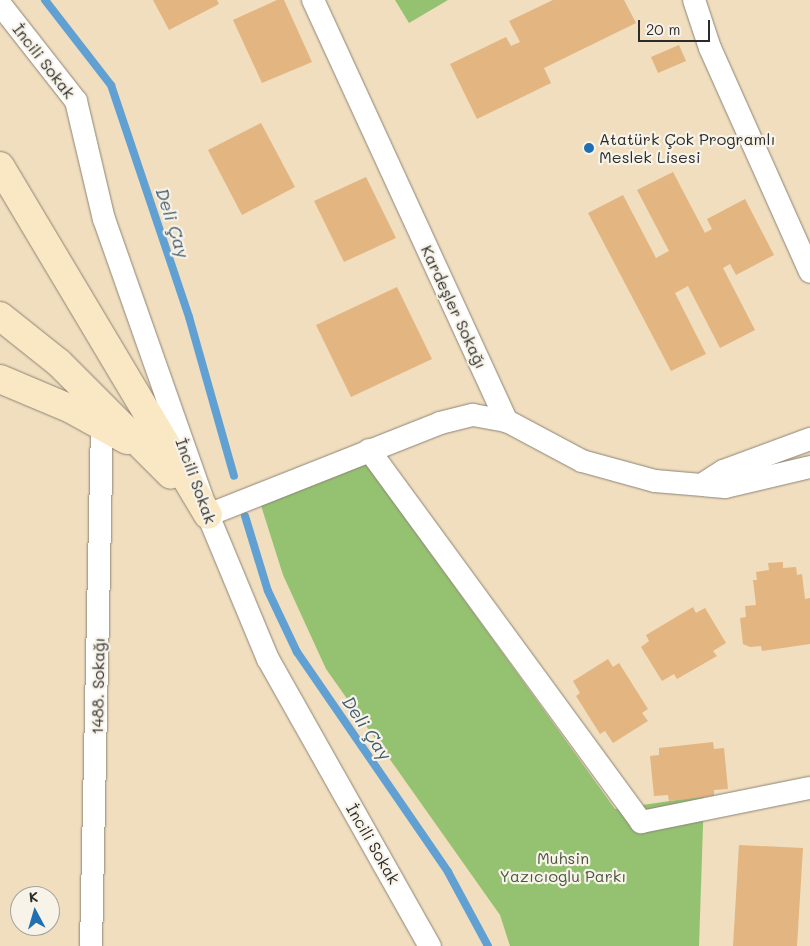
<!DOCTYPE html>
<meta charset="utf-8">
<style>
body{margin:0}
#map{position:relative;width:810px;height:946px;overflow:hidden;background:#f0debf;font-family:Mali,sans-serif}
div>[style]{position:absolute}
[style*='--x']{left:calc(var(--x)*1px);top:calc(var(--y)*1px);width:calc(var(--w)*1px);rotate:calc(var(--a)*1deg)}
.green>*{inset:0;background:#94c271}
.stream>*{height:8px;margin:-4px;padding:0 4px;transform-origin:4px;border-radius:4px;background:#60a0d3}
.building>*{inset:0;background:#e3b581}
.roads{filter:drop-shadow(0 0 1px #8e8475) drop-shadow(0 0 1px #8e8475)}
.street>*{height:22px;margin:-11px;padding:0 11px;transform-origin:11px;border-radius:11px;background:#fff}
.secondary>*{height:28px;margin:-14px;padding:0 14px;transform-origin:14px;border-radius:14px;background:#fae7c3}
.dots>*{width:14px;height:14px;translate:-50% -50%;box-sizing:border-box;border:2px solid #f7f3e8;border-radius:50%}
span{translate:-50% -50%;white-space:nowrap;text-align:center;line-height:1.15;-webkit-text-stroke:4.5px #f7f3e8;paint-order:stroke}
.street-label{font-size:16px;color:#2b2b2b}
.poi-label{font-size:16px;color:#2b2b2b}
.left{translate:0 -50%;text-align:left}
.park-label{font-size:16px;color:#4a5840}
.water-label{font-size:18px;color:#405a6e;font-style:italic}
.north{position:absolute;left:10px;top:886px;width:50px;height:50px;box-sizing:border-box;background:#f7f3e8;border:1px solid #a5a39c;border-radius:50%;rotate:354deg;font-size:14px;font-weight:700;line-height:20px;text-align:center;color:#2b2b2b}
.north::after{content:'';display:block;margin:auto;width:18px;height:22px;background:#1f6fb2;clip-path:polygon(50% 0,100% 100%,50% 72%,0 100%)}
.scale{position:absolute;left:638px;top:20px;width:72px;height:22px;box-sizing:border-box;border:2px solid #2b2b2b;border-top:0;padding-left:6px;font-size:15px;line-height:18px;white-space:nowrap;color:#2b2b2b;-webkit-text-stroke:4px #f7f3e8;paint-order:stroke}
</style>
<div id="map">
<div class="green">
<div style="clip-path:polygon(395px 0,448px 0,409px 23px)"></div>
<div style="clip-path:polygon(363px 459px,615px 809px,704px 796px,699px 946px,510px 946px,500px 915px,326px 669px,283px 575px,258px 496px)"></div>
</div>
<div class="stream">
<div style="--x:45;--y:0;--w:108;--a:52.2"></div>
<div style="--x:111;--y:85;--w:245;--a:71.4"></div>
<div style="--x:189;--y:317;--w:165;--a:74.2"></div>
<div style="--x:245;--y:516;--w:78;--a:73"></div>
<div style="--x:268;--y:591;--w:68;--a:64.6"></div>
<div style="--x:297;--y:652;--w:267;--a:55.5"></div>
<div style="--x:448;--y:872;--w:84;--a:61.6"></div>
</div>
<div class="building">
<div style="clip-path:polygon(153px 0,217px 0,219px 4px,169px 30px)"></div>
<div style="clip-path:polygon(277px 0,284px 0,312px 62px,262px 83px,233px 20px)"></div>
<div style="clip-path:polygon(553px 0,624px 0,636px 23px,544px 68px,551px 83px,477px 119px,450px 64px,506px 37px,511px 46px,520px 42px,509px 21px)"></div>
<div style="clip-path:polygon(679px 45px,686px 61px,658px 73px,651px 57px)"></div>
<div style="clip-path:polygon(261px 123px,295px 187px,242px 215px,208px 150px)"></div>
<div style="clip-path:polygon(673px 172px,705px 233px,712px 229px,707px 219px,745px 199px,774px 255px,736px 275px,730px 264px,723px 268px,755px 330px,720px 348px,688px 286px,675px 293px,706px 354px,671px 371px,588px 213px,623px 195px,656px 258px,669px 251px,637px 190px)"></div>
<div style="clip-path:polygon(366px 177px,396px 238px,344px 262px,314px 201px)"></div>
<div style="clip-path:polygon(397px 287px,432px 359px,351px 397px,316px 325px)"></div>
<div style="clip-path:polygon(783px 562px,783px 568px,796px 567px,797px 575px,802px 574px,805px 599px,810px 598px,810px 644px,762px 651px,761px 646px,750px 647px,743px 644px,740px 618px,746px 617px,745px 606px,756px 605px,753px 580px,757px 580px,756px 572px,769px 570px,768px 563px)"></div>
<div style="clip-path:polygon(693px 607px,696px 613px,705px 608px,726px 643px,713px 651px,717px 656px,677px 679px,674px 674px,662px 681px,641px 647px,649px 641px,646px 635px)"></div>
<div style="clip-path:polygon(608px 659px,613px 667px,619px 663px,648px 709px,642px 713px,648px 721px,613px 743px,605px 731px,600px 734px,576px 696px,580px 693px,573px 681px)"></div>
<div style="clip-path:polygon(713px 742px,714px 749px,724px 748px,728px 789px,714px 790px,714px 796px,669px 801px,668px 795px,654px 796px,650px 756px,659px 755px,659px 748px)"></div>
<div style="clip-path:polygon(739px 845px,803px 848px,797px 946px,733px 946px)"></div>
</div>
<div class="roads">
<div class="street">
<div style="--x:313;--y:0;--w:464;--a:65.3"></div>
<div style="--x:694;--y:0;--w:51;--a:71.6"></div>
<div style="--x:710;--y:48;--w:245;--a:65.9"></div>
<div style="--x:0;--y:4;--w:123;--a:51.9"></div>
<div style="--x:76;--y:101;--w:121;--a:76.7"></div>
<div style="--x:104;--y:219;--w:314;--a:70.6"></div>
<div style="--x:208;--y:515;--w:156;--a:67.4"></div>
<div style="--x:268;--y:659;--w:330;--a:60.6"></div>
<div style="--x:369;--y:450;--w:461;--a:53.8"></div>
<div style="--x:641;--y:822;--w:172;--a:-11.4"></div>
<div style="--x:706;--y:482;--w:20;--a:-33"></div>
<div style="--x:723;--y:471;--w:93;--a:-20.2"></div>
<div style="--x:208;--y:515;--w:250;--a:-21.6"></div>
<div style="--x:440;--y:423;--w:34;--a:-14"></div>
<div style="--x:473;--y:415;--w:35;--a:10"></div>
<div style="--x:507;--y:421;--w:85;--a:28.1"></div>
<div style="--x:582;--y:461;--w:76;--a:15.3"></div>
<div style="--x:655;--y:481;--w:70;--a:4.9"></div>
<div style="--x:725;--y:487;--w:87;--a:-13.2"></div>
<div style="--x:91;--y:946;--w:520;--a:-88.79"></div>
</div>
<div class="secondary">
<div style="--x:0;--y:166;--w:406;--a:59.2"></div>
<div style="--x:0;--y:316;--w:75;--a:38.5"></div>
<div style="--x:59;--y:363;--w:158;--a:45"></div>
<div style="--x:0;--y:379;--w:77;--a:22.9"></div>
<div style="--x:71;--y:409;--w:64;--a:29"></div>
</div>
</div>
<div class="dots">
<div style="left:589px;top:148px;background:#1f6fb2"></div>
</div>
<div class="street-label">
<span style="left:44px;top:61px;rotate:52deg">İncili Sokak</span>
<span style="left:454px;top:307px;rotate:65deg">Kardeşler Sokağı</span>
<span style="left:196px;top:481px;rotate:70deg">İncili Sokak</span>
<span style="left:98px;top:686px;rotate:-89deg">1488. Sokağı</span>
<span style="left:373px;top:844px;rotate:60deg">İncili Sokak</span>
</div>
<div class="poi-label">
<span class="left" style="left:599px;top:148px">Atatürk Çok Programlı<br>Meslek Lisesi</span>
</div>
<div class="park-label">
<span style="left:563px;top:867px">Muhsin<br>Yazıcıoglu Parkı</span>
</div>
<div class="water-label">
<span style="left:173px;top:223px;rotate:72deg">Deli Çay</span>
<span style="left:367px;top:728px;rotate:56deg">Deli Çay</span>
</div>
<div class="north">K</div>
<div class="scale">20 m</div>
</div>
